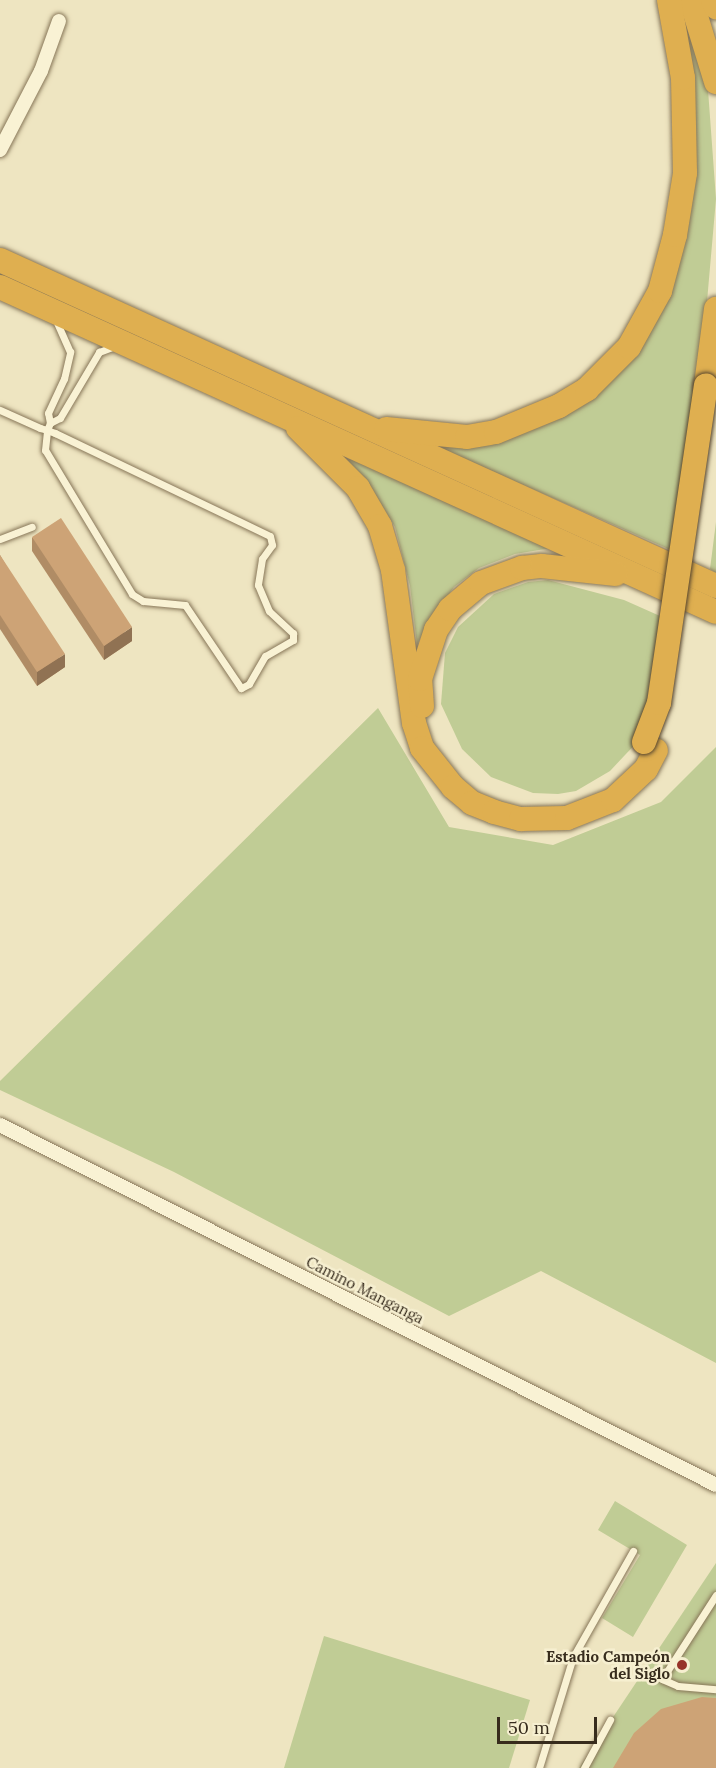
<!DOCTYPE html>
<meta charset="utf-8">
<style>
body{margin:0}
#map{position:relative;width:716px;height:1768px;overflow:hidden;background:#eee5c1;font-family:Lora,serif}
div>[style]{position:absolute}
[style*='--x']{left:calc(var(--x)*1px);top:calc(var(--y)*1px);width:calc(var(--w)*1px);rotate:calc(var(--a)*1deg)}
.green>*{inset:0;background:#c0cc95}
.roads{filter:drop-shadow(0 0 2px #877658) drop-shadow(0 0 2px #877658)}
.lane>*{height:7px;margin:-3.5px;padding:0 3.5px;transform-origin:3.5px;border-radius:3.5px;background:#f9f2d4}
.street>*{height:14px;margin:-7px;padding:0 7px;transform-origin:7px;border-radius:7px;background:#f9f2d4}
.highway>*{height:24px;margin:-12px;padding:0 12px;transform-origin:12px;border-radius:12px;background:#dfaf50}
.bridges{filter:drop-shadow(0 0 2px #55442d) drop-shadow(0 0 2px #55442d)}
.highway-bridge>*{height:24px;margin:-12px;padding:0 12px;transform-origin:12px;border-radius:12px;background:#dfaf50}
.wall>*{inset:0;background:#b08c65}
.shaded-wall>*{inset:0;background:#907253}
.building>*{inset:0;background:#cda376}
.dots>*{width:16px;height:16px;translate:-50% -50%;box-sizing:border-box;border:3px solid #f6efd0;border-radius:50%}
span{translate:-50% -50%;white-space:nowrap;text-align:center;line-height:1.15;-webkit-text-stroke:5px #f6efd0;paint-order:stroke}
.street-label{font-size:15px;color:#372c1d}
.poi-label{font-size:15px;color:#372c1d;font-weight:700}
.right{translate:-100% -50%;text-align:right}
.scale{position:absolute;left:497px;top:1717px;width:100px;height:27px;box-sizing:border-box;border:3px solid #372c1d;border-top:0;padding-left:8px;font-size:18px;line-height:21px;white-space:nowrap;color:#372c1d;-webkit-text-stroke:4px #f6efd0;paint-order:stroke}
</style>
<div id="map">
<div class="green">
<div style="clip-path:polygon(676px 0,686px 0,707px 76px,716px 199px,696px 427px,680px 554px,417px 438px,464px 443px,626px 358px,684px 219px)"></div>
<div style="clip-path:polygon(351px 458px,551px 548px,515px 554px,479px 568px,454px 587px,430px 620px,417px 645px,410px 586px,395px 527px,375px 494px,346px 461px)"></div>
<div style="clip-path:polygon(716px 522px,716px 573px,710px 569px)"></div>
<div style="clip-path:polygon(548px 580px,624px 600px,660px 616px,641px 738px,610px 771px,576px 791px,558px 794px,533px 793px,491px 777px,462px 749px,441px 704px,445px 653px,458px 627px,494px 594px,528px 582px)"></div>
<div style="clip-path:polygon(378px 708px,449px 827px,553px 845px,661px 802px,716px 747px,716px 1363px,541px 1271px,449px 1316px,174px 1172px,0 1090px,0 1081px)"></div>
<div style="clip-path:polygon(615px 1501px,687px 1545px,633px 1637px,602px 1618px,640px 1555px,598px 1530px)"></div>
<div style="clip-path:polygon(716px 1563px,716px 1768px,579px 1768px)"></div>
<div style="clip-path:polygon(324px 1636px,530px 1700px,509px 1768px,284px 1768px)"></div>
</div>
<div class="roads">
<div class="lane">
<div style="--x:0;--y:410;--w:44;--a:24.2"></div>
<div style="--x:40;--y:428;--w:7;--a:16"></div>
<div style="--x:47;--y:430;--w:9;--a:21"></div>
<div style="--x:55;--y:433;--w:238;--a:25.6"></div>
<div style="--x:270;--y:536;--w:9;--a:77"></div>
<div style="--x:272;--y:545;--w:17;--a:126"></div>
<div style="--x:262;--y:559;--w:26;--a:99"></div>
<div style="--x:258;--y:585;--w:28;--a:67"></div>
<div style="--x:269;--y:611;--w:33;--a:43"></div>
<div style="--x:293;--y:633;--w:7;--a:90"></div>
<div style="--x:293;--y:640;--w:32;--a:150"></div>
<div style="--x:265;--y:656;--w:32;--a:120"></div>
<div style="--x:249;--y:684;--w:9;--a:153"></div>
<div style="--x:241;--y:688;--w:100;--a:-124"></div>
<div style="--x:185;--y:605;--w:42;--a:-174.6"></div>
<div style="--x:143;--y:601;--w:13;--a:-148"></div>
<div style="--x:132;--y:594;--w:168;--a:-121.1"></div>
<div style="--x:45;--y:450;--w:20;--a:-84"></div>
<div style="--x:47;--y:430;--w:8;--a:-67"></div>
<div style="--x:50;--y:423;--w:10;--a:-101"></div>
<div style="--x:48;--y:413;--w:38;--a:-65"></div>
<div style="--x:64;--y:379;--w:28;--a:-77"></div>
<div style="--x:70;--y:352;--w:34;--a:-114"></div>
<div style="--x:50;--y:423;--w:11;--a:-27"></div>
<div style="--x:60;--y:418;--w:77;--a:-59.4"></div>
<div style="--x:99;--y:352;--w:17;--a:-21"></div>
<div style="--x:0;--y:539;--w:34;--a:-21"></div>
<div style="--x:716;--y:1595;--w:100;--a:122.7"></div>
<div style="--x:662;--y:1679;--w:17;--a:24"></div>
<div style="--x:678;--y:1686;--w:38;--a:5"></div>
<div style="--x:539;--y:1768;--w:116;--a:-73"></div>
<div style="--x:573;--y:1657;--w:122;--a:-60.5"></div>
<div style="--x:584;--y:1768;--w:55;--a:-61.6"></div>
</div>
<div class="street">
<div style="--x:0;--y:150;--w:89;--a:-62.6"></div>
<div style="--x:41;--y:71;--w:53;--a:-70.2"></div>
<div style="--x:0;--y:1125;--w:801;--a:26.69"></div>
</div>
<div class="highway">
<div style="--x:691;--y:0;--w:86;--a:73"></div>
<div style="--x:713;--y:0;--w:8;--a:67"></div>
<div style="--x:0;--y:260;--w:787;--a:24.48"></div>
<div style="--x:0;--y:287;--w:786;--a:24.41"></div>
<div style="--x:706;--y:385;--w:77;--a:-82.5"></div>
<div style="--x:298;--y:428;--w:85;--a:45"></div>
<div style="--x:358;--y:488;--w:44;--a:59.9"></div>
<div style="--x:380;--y:526;--w:46;--a:73.5"></div>
<div style="--x:393;--y:570;--w:154;--a:82.2"></div>
<div style="--x:414;--y:723;--w:26;--a:72"></div>
<div style="--x:422;--y:748;--w:50;--a:51.5"></div>
<div style="--x:453;--y:787;--w:25;--a:40"></div>
<div style="--x:472;--y:803;--w:24;--a:22"></div>
<div style="--x:494;--y:812;--w:28;--a:15"></div>
<div style="--x:521;--y:819;--w:46;--a:-1.2"></div>
<div style="--x:567;--y:818;--w:49;--a:-21.4"></div>
<div style="--x:613;--y:800;--w:45;--a:-43.2"></div>
<div style="--x:646;--y:769;--w:21;--a:-62"></div>
<div style="--x:386;--y:429;--w:81;--a:5.6"></div>
<div style="--x:467;--y:437;--w:29;--a:-10"></div>
<div style="--x:496;--y:432;--w:68;--a:-22.4"></div>
<div style="--x:559;--y:406;--w:33;--a:-31"></div>
<div style="--x:587;--y:389;--w:59;--a:-45"></div>
<div style="--x:629;--y:347;--w:64;--a:-61"></div>
<div style="--x:660;--y:291;--w:58;--a:-75"></div>
<div style="--x:675;--y:235;--w:63;--a:-80.8"></div>
<div style="--x:685;--y:173;--w:95;--a:-91.2"></div>
<div style="--x:683;--y:78;--w:79;--a:-100.2"></div>
<div style="--x:422;--y:706;--w:27;--a:-94"></div>
<div style="--x:420;--y:679;--w:52;--a:-71.9"></div>
<div style="--x:436;--y:630;--w:25;--a:-56"></div>
<div style="--x:450;--y:609;--w:40;--a:-40"></div>
<div style="--x:481;--y:583;--w:44;--a:-20.1"></div>
<div style="--x:522;--y:568;--w:20;--a:-6"></div>
<div style="--x:542;--y:566;--w:74;--a:6.2"></div>
</div>
</div>
<div class="bridges">
<div class="highway-bridge">
<div style="--x:644;--y:742;--w:42;--a:-69"></div>
<div style="--x:659;--y:703;--w:321;--a:-81.6"></div>
</div>
</div>
<div class="wall">
<div style="clip-path:polygon(32px 537px,132px 641px,104px 660px,32px 551px)"></div>
<div style="clip-path:polygon(0 555px,65px 667px,37px 686px,0 629px)"></div>
</div>
<div class="shaded-wall">
<div style="clip-path:polygon(132px 627px,132px 641px,104px 660px,104px 646px)"></div>
<div style="clip-path:polygon(65px 654px,65px 667px,37px 686px,37px 672px)"></div>
</div>
<div class="building">
<div style="clip-path:polygon(61px 518px,132px 627px,104px 646px,32px 537px)"></div>
<div style="clip-path:polygon(0 555px,65px 654px,37px 672px,0 615px)"></div>
<div style="clip-path:polygon(702px 1697px,716px 1698px,716px 1768px,613px 1768px,634px 1733px,661px 1709px)"></div>
</div>
<div class="dots">
<div style="left:682px;top:1665px;background:#973328"></div>
</div>
<div class="street-label">
<span style="left:365px;top:1290px;rotate:27deg">Camino Manganga</span>
</div>
<div class="poi-label">
<span class="right" style="left:670px;top:1665px">Estadio Campeón<br>del Siglo</span>
</div>
<div class="scale">50 m</div>
</div>
